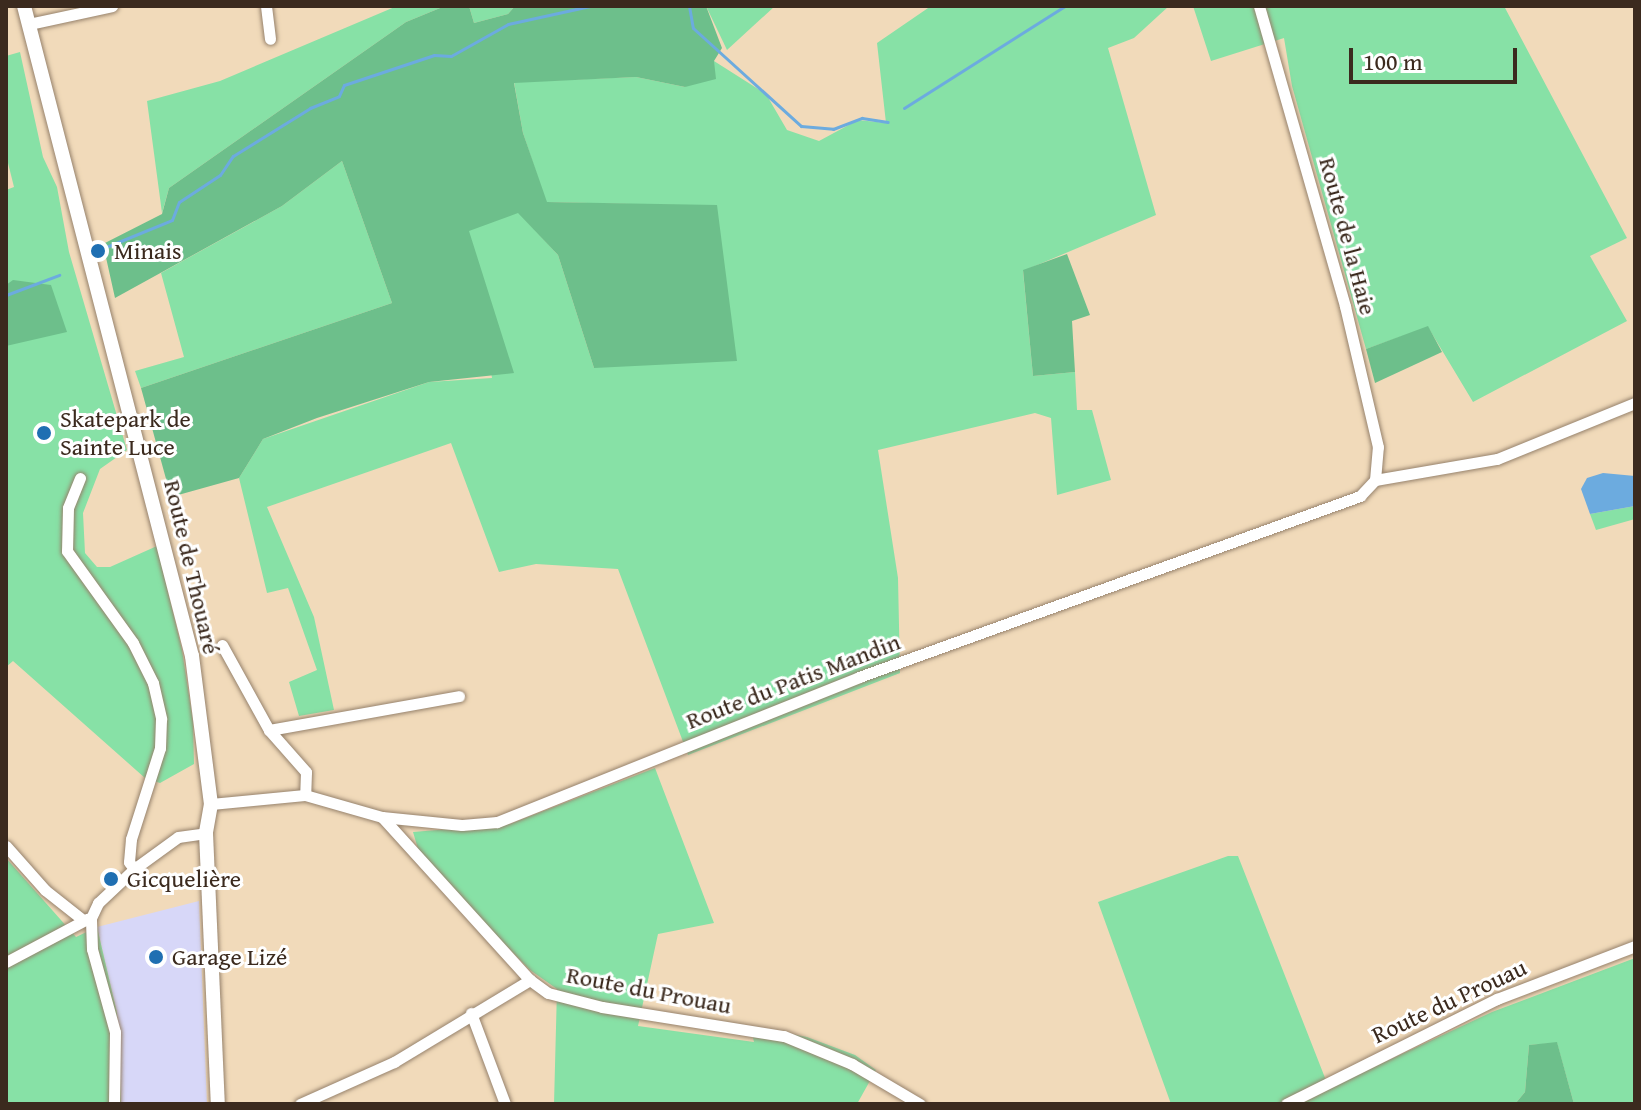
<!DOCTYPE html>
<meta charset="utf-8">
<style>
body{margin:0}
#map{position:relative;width:1641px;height:1110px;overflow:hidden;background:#f1daba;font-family:"Gentium Book Plus",serif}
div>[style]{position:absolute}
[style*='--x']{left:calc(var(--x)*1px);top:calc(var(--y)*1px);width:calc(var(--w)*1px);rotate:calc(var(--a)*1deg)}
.built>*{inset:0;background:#d7d7f8}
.green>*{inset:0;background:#87e1a6}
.forest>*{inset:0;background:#6dbf8b}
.water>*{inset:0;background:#6cabdf}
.stream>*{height:3px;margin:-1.5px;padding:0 1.5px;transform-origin:1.5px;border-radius:1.5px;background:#6cabdf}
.roads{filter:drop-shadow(0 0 2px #96826c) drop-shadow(0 0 2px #96826c)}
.minor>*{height:11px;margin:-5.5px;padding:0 5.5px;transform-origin:5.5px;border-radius:5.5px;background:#fff}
.tertiary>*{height:14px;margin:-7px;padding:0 7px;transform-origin:7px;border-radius:7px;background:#fff}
.dots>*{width:22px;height:22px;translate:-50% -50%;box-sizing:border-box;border:4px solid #fff;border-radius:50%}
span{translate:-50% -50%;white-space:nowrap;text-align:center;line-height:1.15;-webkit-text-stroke:6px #fff;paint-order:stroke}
.street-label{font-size:24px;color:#3b2a1e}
.poi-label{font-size:24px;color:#3b2a1e}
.left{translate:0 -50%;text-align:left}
.frame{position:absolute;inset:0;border:8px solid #3b2a1e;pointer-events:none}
.scale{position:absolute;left:1349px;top:48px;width:168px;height:36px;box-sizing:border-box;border:4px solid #3b2a1e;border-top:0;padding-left:10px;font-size:24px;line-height:28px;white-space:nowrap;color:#3b2a1e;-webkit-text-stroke:6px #fff;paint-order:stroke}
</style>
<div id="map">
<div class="built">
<div style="clip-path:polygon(199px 901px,207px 1104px,121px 1104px,117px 1013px,97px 927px)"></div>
</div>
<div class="green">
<div style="clip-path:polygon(397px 6px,445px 6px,406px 22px,169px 188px,162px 213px,147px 101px,220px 81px)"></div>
<div style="clip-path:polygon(469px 6px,515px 6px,508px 14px,474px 23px)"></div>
<div style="clip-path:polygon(706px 6px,775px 6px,727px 50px)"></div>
<div style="clip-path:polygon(931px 6px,1169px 6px,1134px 38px,1108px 48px,1156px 215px,1023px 271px,1033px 376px,1075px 372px,1077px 410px,1092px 410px,1111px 480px,1057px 495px,1051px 418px,1035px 413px,878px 450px,898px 578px,900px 673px,688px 755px,618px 569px,536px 564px,499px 572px,451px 443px,267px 507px,314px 617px,334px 710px,299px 716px,289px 682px,317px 670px,288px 588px,267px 593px,239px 478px,263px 439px,429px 382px,492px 378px,468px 230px,518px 212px,558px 255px,594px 368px,717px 206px,546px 202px,523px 133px,514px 82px,636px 77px,685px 87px,714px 61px,766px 94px,787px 130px,819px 141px,858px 120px,886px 123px,877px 43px)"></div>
<div style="clip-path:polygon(1193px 6px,1504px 6px,1627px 238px,1590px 256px,1627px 321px,1473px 402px,1428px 327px,1366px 349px,1292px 86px,1284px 38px,1211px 61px)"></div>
<div style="clip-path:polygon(20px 52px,43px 157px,57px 187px,69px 252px,127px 450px,100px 469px,83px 513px,85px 553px,97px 567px,110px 567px,157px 546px,182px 650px,193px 722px,194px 764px,160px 783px,145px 778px,13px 661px,6px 667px,6px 190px,14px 187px,6px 155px,6px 56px)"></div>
<div style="clip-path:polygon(342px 161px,392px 303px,141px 388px,135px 371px,184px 357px,161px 273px,282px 206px)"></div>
<div style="clip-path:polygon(1635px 506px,1635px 519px,1596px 530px,1590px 514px)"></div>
<div style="clip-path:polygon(655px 768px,714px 923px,658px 934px,638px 1026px,754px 1042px,750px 1026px,807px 1037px,855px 1055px,876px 1070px,857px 1104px,554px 1104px,557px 989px,530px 970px,489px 928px,418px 849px,413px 832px,510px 824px)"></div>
<div style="clip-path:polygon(1228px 856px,1238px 856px,1329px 1088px,1492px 1012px,1635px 958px,1635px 1104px,1574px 1104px,1557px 1043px,1529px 1045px,1525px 1092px,1515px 1104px,1171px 1104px,1098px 902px)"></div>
<div style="clip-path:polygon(6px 858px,76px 937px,97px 927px,117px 1013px,121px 1104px,6px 1104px)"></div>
</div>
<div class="forest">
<div style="clip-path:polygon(445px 6px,469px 6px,474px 23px,508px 14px,515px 6px,706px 6px,722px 48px,714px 61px,716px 79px,685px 87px,636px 77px,514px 83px,523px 133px,547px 202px,717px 205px,737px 361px,594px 368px,558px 255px,518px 213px,469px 231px,514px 373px,429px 382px,317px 418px,263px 439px,239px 478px,171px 497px,141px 388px,392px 303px,342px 161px,282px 206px,115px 298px,103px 244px,162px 214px,169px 188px,406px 22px)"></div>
<div style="clip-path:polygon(1067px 254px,1090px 315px,1072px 321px,1075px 372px,1033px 376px,1023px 270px)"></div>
<div style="clip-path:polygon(13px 280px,51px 285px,67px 332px,6px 346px,6px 285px)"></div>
<div style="clip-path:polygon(1428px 326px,1442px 352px,1375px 383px,1366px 349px)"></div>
<div style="clip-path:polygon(1557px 1042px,1574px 1104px,1515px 1104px,1525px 1092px,1529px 1045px)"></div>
</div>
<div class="water">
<div style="clip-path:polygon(1603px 473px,1635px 476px,1635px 506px,1590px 514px,1581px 489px,1587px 478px)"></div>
</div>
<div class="stream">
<div style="--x:689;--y:6;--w:22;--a:80"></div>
<div style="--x:693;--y:28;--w:146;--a:42.2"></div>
<div style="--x:801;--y:126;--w:32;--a:5"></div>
<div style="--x:833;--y:129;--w:31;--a:-21"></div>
<div style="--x:862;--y:118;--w:26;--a:9"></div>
<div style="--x:904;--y:108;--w:191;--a:-32.4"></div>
<div style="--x:106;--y:247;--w:71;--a:-22.2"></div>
<div style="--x:172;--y:220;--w:19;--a:-69"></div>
<div style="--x:179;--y:202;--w:49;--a:-33.4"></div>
<div style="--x:220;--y:175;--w:23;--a:-56"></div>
<div style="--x:233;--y:156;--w:91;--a:-31.9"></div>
<div style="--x:310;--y:108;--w:31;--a:-22"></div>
<div style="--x:339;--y:96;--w:12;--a:-66"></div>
<div style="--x:344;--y:85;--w:95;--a:-18.4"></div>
<div style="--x:434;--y:55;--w:17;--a:3"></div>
<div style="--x:451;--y:56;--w:65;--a:-29.3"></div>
<div style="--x:508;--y:24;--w:84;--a:-12.4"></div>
<div style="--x:6;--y:295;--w:57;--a:-20.7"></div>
</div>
<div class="roads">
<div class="minor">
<div style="--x:266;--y:6;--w:33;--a:83"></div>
<div style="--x:29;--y:24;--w:85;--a:-12.2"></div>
<div style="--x:80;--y:478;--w:32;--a:112"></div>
<div style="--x:68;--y:508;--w:43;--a:91.3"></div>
<div style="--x:67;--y:551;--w:113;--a:54.3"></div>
<div style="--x:133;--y:643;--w:45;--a:63.4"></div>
<div style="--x:153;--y:683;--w:37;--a:77"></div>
<div style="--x:161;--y:719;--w:29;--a:92"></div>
<div style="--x:160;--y:748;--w:96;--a:107.7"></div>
<div style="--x:131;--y:839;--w:23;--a:95"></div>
<div style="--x:129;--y:862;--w:9;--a:54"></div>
<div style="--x:1375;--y:480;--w:124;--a:-9.8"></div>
<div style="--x:1497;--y:459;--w:149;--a:-22.1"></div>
<div style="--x:222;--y:645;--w:97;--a:61.1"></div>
<div style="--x:269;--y:730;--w:56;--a:48.6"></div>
<div style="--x:306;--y:772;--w:23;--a:92"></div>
<div style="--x:269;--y:730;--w:193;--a:-10.1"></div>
<div style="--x:211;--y:804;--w:94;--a:-5.5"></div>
<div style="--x:305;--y:795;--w:80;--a:15.9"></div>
<div style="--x:382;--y:817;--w:80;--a:5.7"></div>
<div style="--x:462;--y:825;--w:35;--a:-5"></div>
<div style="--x:497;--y:822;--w:390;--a:-21.8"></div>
<div style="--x:859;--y:677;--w:533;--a:-19.86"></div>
<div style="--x:1360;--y:496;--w:22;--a:-47"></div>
<div style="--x:1375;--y:480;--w:33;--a:-85"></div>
<div style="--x:1378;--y:447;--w:145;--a:-103.2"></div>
<div style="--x:1345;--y:306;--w:312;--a:-106"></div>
<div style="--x:382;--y:817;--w:220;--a:47.8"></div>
<div style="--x:530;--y:980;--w:22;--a:36"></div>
<div style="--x:548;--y:993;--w:56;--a:14.5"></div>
<div style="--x:602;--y:1007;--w:184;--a:9.1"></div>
<div style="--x:784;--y:1036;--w:74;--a:22.4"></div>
<div style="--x:852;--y:1064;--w:79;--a:30.5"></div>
<div style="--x:6;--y:846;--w:59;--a:48.4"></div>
<div style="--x:45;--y:890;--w:48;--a:38.3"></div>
<div style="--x:6;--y:962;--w:92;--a:-28"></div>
<div style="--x:471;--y:1013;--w:97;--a:69.5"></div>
<div style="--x:114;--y:1104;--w:72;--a:-89.2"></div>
<div style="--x:115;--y:1032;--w:86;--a:-105.5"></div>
<div style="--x:92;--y:949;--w:31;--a:-92"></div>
<div style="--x:91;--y:918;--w:17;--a:-65"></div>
<div style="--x:98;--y:903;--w:50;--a:-43.4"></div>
<div style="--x:134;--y:869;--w:54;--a:-36"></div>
<div style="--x:178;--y:837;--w:28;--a:-8"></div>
<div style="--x:300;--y:1104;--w:103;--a:-24.1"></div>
<div style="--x:394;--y:1062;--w:159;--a:-31.1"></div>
<div style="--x:1286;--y:1104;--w:236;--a:-26.5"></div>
<div style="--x:1497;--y:999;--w:148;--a:-21"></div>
</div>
<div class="tertiary">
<div style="--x:24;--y:6;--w:671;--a:75.51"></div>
<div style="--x:192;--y:656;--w:149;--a:82.7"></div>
<div style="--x:211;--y:804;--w:29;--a:100"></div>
<div style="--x:206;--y:833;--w:271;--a:87.5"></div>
</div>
</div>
<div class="dots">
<div style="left:98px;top:251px;background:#1f6fb2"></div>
<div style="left:44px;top:433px;background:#1f6fb2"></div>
<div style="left:111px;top:879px;background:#1f6fb2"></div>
<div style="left:156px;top:957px;background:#1f6fb2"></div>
</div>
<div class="street-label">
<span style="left:1348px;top:236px;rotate:75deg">Route de la Haie</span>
<span style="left:192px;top:567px;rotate:77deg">Route de Thouaré</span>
<span style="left:793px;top:681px;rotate:-21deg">Route du Patis Mandin</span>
<span style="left:649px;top:990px;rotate:11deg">Route du Prouau</span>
<span style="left:1449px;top:1001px;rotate:-25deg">Route du Prouau</span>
</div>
<div class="poi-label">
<span class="left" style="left:114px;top:251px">Minais</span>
<span class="left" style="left:60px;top:433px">Skatepark de<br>Sainte Luce</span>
<span class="left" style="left:127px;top:879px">Gicquelière</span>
<span class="left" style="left:172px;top:957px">Garage Lizé</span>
</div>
<div class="frame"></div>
<div class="scale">100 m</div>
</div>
